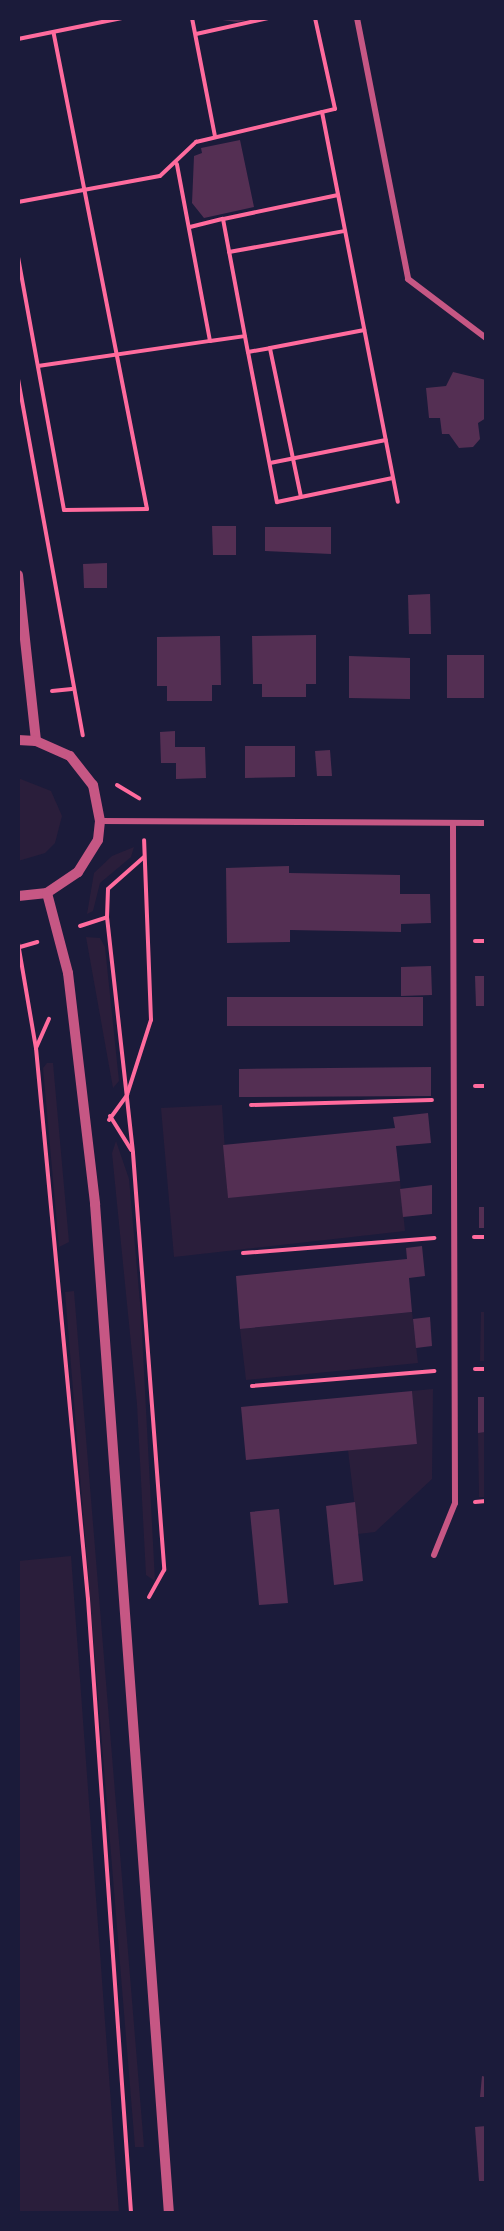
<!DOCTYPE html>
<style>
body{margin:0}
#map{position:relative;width:504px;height:2231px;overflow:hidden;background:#1b1b3a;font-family:"Fira Sans Condensed",sans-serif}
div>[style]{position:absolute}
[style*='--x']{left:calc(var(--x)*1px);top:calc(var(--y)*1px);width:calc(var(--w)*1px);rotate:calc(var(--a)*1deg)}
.green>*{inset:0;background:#2a1e3b}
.building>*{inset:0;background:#542f53}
.path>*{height:4px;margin:-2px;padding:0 2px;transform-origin:2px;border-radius:2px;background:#ff6b9d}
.minor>*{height:6px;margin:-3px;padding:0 3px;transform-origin:3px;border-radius:3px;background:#c65784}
.tertiary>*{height:10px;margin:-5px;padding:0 5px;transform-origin:5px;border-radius:5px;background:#c65784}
span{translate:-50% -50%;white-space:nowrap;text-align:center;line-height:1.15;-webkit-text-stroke:6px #1b1b3a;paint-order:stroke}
.frame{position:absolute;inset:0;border:20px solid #1b1b3a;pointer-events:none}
</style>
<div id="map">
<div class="green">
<div style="clip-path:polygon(18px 778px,51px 791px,62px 816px,55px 843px,45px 853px,18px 861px)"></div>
<div style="clip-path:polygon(134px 847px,131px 857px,100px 883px,93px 911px,87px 914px,94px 873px,112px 856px)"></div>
<div style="clip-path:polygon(86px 937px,100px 938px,105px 947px,119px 1081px,113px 1088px)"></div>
<div style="clip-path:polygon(47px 1063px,53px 1063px,69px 1242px,59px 1247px,43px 1068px)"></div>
<div style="clip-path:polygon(222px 1105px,228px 1197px,400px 1181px,405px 1231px,174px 1257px,161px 1108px)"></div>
<div style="clip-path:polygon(116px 1141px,129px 1179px,141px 1314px,155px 1581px,146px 1575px,137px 1404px,112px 1153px)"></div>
<div style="clip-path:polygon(74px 1291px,144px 2147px,135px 2147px,65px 1292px)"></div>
<div style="clip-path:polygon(412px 1312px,418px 1363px,246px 1380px,240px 1329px)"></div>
<div style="clip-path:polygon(481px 1312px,486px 1312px,486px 1361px,480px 1361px)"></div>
<div style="clip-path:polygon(433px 1389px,432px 1479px,375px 1532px,358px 1534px,348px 1450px,417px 1444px,412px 1391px)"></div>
<div style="clip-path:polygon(486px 1432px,486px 1497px,479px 1497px,478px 1433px)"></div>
<div style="clip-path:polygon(71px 1556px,119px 2213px,18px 2213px,18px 1561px)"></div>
</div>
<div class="building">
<div style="clip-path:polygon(208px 18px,251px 18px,252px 19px,237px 22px)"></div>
<div style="clip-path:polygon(240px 140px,254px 207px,204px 218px,192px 203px,194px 156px,202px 153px,201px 148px)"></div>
<div style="clip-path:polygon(453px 372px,486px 380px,486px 418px,478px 423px,480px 439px,473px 447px,459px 448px,449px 434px,442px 434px,440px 418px,429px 418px,426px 388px,446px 386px)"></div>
<div style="clip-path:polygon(212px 526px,236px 526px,236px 555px,213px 555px)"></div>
<div style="clip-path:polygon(265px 527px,331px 527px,331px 554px,265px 551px)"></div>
<div style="clip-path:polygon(107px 563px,107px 588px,84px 588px,83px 564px)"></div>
<div style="clip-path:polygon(430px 594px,431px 634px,409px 634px,408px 595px)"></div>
<div style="clip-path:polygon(316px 635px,316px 684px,306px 684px,306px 697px,262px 697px,262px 684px,253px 684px,252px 636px)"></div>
<div style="clip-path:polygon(220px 636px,221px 685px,212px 685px,212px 701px,167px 701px,167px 686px,157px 686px,157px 637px)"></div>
<div style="clip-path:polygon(447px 655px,486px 655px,486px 698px,447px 698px)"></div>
<div style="clip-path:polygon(349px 656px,410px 658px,410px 699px,349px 698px)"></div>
<div style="clip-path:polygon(175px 731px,175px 747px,205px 747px,206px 778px,176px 779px,176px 763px,161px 763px,160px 732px)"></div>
<div style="clip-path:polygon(245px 746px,295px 746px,295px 777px,245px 778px)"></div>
<div style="clip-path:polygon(330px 750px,332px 776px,317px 776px,315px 751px)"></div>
<div style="clip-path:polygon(289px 866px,289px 873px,400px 875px,400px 894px,430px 894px,431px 923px,401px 924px,401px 932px,290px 930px,290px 942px,227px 943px,226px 868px)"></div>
<div style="clip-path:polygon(431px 966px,432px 995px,401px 996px,401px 967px)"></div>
<div style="clip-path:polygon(475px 976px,486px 976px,486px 1006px,476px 1006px)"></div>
<div style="clip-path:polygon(227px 997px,423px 997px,423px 1026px,227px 1026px)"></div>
<div style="clip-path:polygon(431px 1067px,431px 1096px,239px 1097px,239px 1069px)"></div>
<div style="clip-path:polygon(428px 1113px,431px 1143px,396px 1146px,400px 1181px,228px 1198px,223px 1145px,395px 1128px,393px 1117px)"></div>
<div style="clip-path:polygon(432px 1185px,432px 1214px,403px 1217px,400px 1189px)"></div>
<div style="clip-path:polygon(479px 1207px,486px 1207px,486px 1228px,479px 1228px)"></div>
<div style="clip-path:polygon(422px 1246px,425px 1276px,409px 1278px,412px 1312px,240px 1329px,236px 1276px,407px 1259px,406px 1248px)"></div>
<div style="clip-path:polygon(430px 1317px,432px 1346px,416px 1348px,413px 1319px)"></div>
<div style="clip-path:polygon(412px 1391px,417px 1444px,246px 1460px,241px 1407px)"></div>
<div style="clip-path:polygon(478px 1397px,486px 1397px,486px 1432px,478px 1433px)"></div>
<div style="clip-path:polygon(355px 1502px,363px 1581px,334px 1585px,326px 1506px)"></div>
<div style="clip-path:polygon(279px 1509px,288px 1603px,259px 1605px,250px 1512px)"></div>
<div style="clip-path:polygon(482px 2076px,486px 2077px,486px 2097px,480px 2097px)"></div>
<div style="clip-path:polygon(486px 2126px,486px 2181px,479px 2181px,475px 2127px)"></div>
</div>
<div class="path">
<div style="--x:192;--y:18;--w:120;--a:79"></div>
<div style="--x:196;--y:34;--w:75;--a:-12.4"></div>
<div style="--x:18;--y:39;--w:106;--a:-11.4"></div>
<div style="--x:322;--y:112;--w:397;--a:79"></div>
<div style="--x:338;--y:195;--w:117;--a:168.2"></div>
<div style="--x:223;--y:219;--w:135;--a:79.4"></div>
<div style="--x:248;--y:352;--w:153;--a:79.1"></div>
<div style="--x:277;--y:502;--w:118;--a:-11.7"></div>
<div style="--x:18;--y:202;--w:144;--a:-10.4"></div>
<div style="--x:160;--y:176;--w:50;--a:-43.4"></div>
<div style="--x:196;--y:142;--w:143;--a:-13.4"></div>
<div style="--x:335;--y:109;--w:93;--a:-102.4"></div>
<div style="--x:190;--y:227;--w:34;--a:-14"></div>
<div style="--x:229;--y:252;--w:118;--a:-10.3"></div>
<div style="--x:18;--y:257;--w:257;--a:79.7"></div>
<div style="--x:64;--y:510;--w:83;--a:-0.7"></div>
<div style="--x:147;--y:509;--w:486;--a:-101.1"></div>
<div style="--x:210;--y:341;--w:35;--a:-8"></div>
<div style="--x:248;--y:352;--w:22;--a:-10"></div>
<div style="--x:38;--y:366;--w:174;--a:-8.3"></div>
<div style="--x:210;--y:341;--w:180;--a:-100.6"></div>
<div style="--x:18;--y:379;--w:362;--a:79.7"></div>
<div style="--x:270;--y:463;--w:118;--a:-11.2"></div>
<div style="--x:301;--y:497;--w:152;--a:-101.8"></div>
<div style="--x:270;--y:348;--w:96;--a:-10.8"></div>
<div style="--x:52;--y:691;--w:20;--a:-6"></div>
<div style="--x:117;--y:785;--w:26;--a:31"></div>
<div style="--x:144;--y:857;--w:48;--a:138.4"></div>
<div style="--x:108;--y:889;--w:28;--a:92"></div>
<div style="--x:107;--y:917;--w:237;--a:83.7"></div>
<div style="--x:133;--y:1153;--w:418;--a:85.7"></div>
<div style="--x:164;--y:1570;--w:31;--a:119"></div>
<div style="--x:80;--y:926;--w:28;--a:-18"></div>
<div style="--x:475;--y:941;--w:11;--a:0"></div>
<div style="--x:18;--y:943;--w:107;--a:80.3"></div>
<div style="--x:36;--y:1048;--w:553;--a:84.61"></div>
<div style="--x:88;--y:1599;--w:616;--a:85.99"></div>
<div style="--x:20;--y:947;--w:18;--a:-16"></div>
<div style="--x:36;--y:1048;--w:32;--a:-66"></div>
<div style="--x:475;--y:1086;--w:11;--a:0"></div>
<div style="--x:251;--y:1105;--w:181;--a:-1.6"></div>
<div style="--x:110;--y:1116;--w:40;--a:58"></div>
<div style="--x:109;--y:1120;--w:31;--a:-54"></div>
<div style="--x:127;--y:1095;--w:79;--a:-72.3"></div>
<div style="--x:151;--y:1020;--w:180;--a:-92.2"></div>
<div style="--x:474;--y:1237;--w:12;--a:0"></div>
<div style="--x:243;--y:1253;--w:192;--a:-4.5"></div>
<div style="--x:475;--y:1369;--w:11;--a:0"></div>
<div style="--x:252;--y:1386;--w:183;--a:-4.7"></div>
<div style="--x:475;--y:1502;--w:11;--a:-5"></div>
</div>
<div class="minor">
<div style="--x:357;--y:18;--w:266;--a:78.9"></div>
<div style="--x:408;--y:279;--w:98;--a:37.1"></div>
<div style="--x:100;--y:821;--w:386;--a:0.3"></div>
<div style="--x:434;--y:1555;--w:56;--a:-68"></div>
<div style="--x:455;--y:1503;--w:680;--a:-90.17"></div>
</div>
<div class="tertiary">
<div style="--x:18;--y:575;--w:167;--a:83.8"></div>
<div style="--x:18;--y:740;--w:18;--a:3"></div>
<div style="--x:36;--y:741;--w:37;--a:24"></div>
<div style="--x:70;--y:756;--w:37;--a:52"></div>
<div style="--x:93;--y:785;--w:37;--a:79"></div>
<div style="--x:100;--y:821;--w:19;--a:96"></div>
<div style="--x:98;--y:840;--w:38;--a:122"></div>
<div style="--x:78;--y:872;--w:37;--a:146"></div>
<div style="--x:47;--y:893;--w:29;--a:174"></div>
<div style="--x:47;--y:893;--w:83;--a:75.3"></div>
<div style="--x:68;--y:973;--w:233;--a:83.3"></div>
<div style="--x:95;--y:1204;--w:1012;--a:85.81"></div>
</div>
<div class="frame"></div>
</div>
